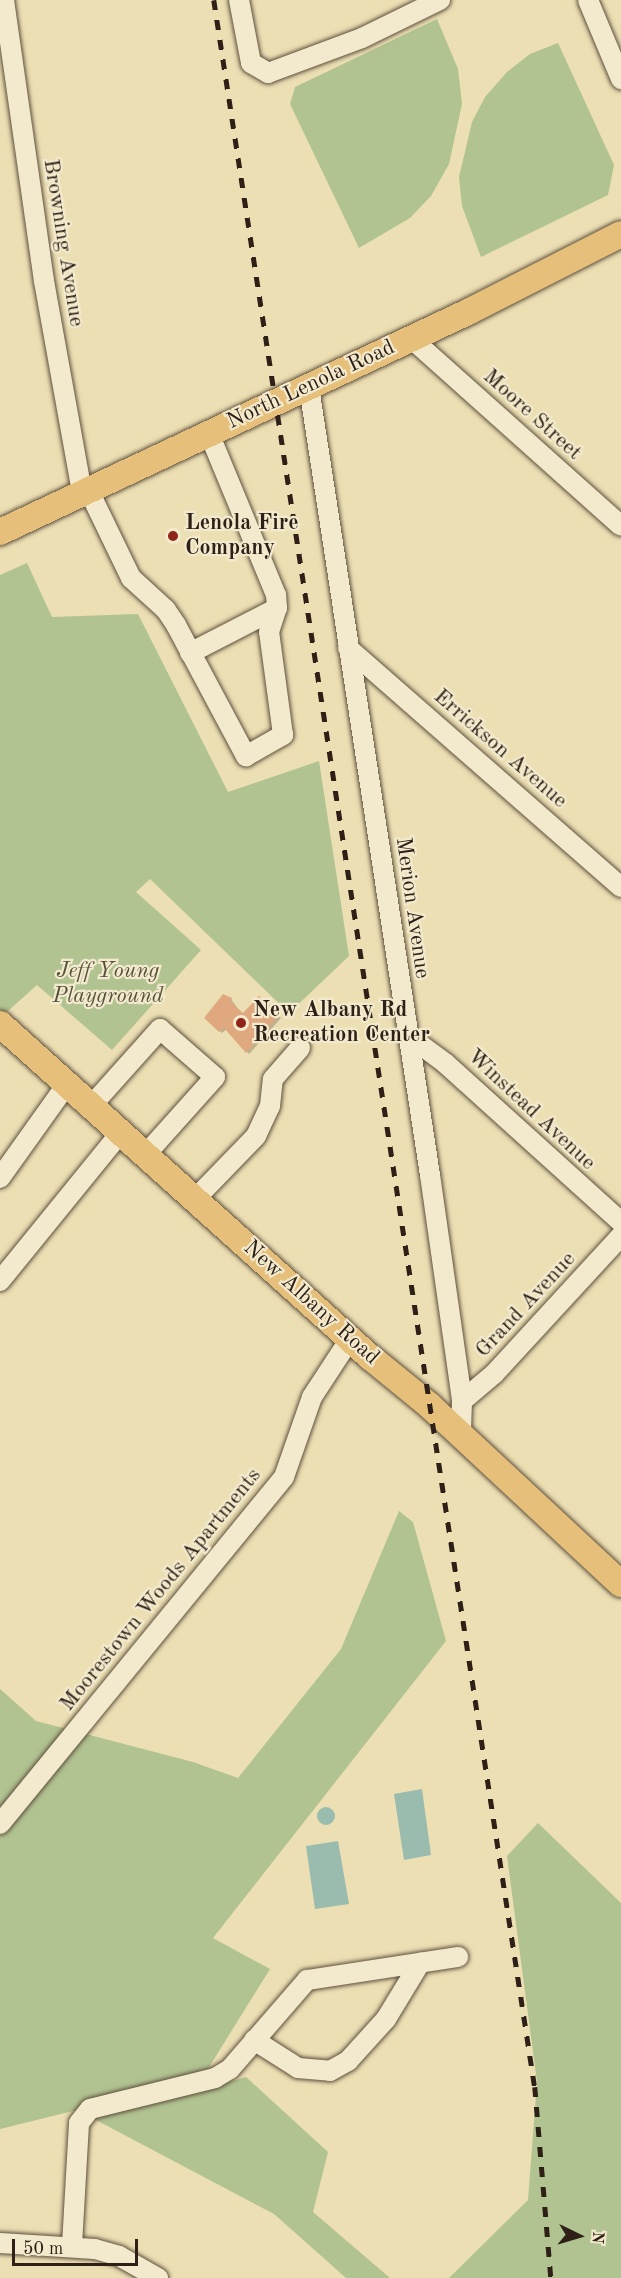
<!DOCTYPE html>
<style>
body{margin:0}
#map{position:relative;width:621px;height:2278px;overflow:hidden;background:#ecdfb3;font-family:"Old Standard TT",serif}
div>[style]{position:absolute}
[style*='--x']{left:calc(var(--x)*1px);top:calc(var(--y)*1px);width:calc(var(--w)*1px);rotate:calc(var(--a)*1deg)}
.green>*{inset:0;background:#b1c391}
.water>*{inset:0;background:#99bcae}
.round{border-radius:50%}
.shadow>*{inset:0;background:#0003}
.building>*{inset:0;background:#dfa87f}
.roads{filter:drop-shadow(0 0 2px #5e503e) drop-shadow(0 0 2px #5e503e)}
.minor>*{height:20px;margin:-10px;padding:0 10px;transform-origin:10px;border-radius:10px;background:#f3eace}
.major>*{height:26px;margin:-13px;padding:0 13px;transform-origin:13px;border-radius:13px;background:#e6c07a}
.rail>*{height:4.5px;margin-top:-2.25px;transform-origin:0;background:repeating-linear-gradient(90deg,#2e2017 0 10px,transparent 0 20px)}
.dots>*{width:16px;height:16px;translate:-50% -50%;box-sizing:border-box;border:3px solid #f3eace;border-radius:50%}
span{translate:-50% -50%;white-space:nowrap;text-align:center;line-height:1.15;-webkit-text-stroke:4.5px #f3eace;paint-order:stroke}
.street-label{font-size:22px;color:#2e2017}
.poi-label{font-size:22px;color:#2e2017;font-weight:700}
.left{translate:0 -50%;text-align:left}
.park-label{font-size:22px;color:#55513c;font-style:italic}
.north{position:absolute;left:549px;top:2206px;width:60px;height:60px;-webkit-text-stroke:4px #f3eace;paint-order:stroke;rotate:95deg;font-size:16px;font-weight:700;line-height:24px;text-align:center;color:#2e2017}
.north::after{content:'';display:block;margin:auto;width:21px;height:27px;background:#2e2017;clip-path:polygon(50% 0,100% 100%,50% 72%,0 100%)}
.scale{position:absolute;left:12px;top:2239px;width:126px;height:27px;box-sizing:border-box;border:3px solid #2e2017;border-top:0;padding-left:8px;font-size:18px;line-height:21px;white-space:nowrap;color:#2e2017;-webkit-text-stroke:4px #f3eace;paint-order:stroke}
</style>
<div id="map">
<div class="green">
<div style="clip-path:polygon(437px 19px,458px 69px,462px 104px,449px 164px,431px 196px,410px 218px,359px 248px,290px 104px,295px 87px)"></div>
<div style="clip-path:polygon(558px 43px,614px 165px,608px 195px,481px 257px,462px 206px,459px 177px,472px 122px,485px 97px,507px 72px,530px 54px)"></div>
<div style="clip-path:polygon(27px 563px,52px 617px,138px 614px,228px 792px,319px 761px,349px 956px,289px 1013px,150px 879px,136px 892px,201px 950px,112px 1050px,37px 985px,0 1018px,0 575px)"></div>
<div style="clip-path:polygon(399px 1511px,413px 1522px,446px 1641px,213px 1938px,270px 1969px,193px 2093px,246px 2077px,328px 2152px,313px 2212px,390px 2278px,346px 2278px,274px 2214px,77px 2110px,0 2129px,0 1689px,36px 1721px,193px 1762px,238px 1778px,341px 1649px)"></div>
<div style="clip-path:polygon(538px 1823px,621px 1903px,621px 2278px,449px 2278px,528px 2200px,537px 2082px,507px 1856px)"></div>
</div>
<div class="water">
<div style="clip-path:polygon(422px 1789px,431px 1855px,404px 1860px,394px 1794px)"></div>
<div class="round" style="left:317px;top:1807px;width:18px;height:18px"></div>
<div style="clip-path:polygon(338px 1841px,349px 1904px,315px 1909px,306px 1846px)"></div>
</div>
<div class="shadow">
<div style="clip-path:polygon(259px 998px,281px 1018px,249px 1054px,227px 1029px,222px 1033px,206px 1018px,231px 999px,243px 1016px)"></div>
</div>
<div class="building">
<div style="clip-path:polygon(223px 994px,232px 998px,231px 1002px,243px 1013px,259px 996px,280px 1014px,246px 1053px,224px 1028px,219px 1032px,204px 1018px)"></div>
</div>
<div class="roads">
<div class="minor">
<div style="--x:4;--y:0;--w:284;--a:81.9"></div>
<div style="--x:44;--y:281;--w:214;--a:79.8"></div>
<div style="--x:239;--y:0;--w:64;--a:79.2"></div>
<div style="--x:251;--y:63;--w:20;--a:30"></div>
<div style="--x:268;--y:73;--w:100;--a:-20.4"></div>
<div style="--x:362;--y:38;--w:87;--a:-26"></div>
<div style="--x:588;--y:0;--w:86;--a:67.3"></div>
<div style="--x:412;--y:339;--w:280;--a:41.8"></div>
<div style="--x:309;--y:387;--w:797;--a:81.27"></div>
<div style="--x:430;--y:1175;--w:228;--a:81.9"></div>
<div style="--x:462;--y:1401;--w:36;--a:92"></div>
<div style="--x:88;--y:489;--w:99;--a:64.2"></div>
<div style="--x:131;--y:578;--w:47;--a:42.4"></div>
<div style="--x:166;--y:610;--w:18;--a:56"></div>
<div style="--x:176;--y:625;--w:149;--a:61.9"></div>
<div style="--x:246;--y:756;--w:43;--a:-29.6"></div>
<div style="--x:283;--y:735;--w:104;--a:-97.7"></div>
<div style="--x:269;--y:632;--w:25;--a:-72"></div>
<div style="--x:277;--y:608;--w:13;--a:-94"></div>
<div style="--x:276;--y:595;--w:175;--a:-112.5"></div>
<div style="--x:348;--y:648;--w:363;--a:41.2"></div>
<div style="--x:190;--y:653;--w:98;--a:-27.3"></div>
<div style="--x:407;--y:1035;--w:47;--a:36.4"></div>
<div style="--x:445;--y:1063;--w:237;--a:42.1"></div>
<div style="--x:92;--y:1105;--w:102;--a:-48.2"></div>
<div style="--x:160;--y:1029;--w:73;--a:41.1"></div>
<div style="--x:215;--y:1077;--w:102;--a:131.8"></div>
<div style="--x:0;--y:1178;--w:115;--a:-54.5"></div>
<div style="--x:196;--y:1198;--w:86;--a:-45.9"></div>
<div style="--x:256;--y:1136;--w:33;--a:-65"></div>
<div style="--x:270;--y:1106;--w:27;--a:-84"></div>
<div style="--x:273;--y:1079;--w:41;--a:-48.9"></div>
<div style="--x:0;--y:1281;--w:193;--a:-50.9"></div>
<div style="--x:462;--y:1401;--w:42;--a:-40.2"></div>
<div style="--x:494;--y:1374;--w:188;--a:-47.4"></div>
<div style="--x:0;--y:1824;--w:448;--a:-50.7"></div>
<div style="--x:284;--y:1477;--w:85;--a:-70.7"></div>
<div style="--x:312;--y:1397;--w:69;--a:-56.8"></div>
<div style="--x:254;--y:2040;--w:52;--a:32.5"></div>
<div style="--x:298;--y:2068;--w:32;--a:5"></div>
<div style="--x:330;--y:2071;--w:21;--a:-29"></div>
<div style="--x:348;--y:2061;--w:57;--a:-47.9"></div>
<div style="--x:386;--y:2019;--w:66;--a:-58.7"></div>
<div style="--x:0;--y:2243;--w:95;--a:3.6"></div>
<div style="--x:95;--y:2249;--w:25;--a:16"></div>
<div style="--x:119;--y:2256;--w:45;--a:29.4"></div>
<div style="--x:72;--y:2245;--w:122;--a:-86.7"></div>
<div style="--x:79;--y:2123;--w:18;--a:-52"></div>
<div style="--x:90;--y:2109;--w:129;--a:-13.9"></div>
<div style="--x:215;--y:2078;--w:17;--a:-31"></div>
<div style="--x:230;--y:2069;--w:118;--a:-49.1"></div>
<div style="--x:307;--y:1980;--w:153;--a:-8.7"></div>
</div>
<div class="major">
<div style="--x:0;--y:532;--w:519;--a:-25.18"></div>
<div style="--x:470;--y:311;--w:169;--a:-27"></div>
<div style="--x:0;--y:1024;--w:498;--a:42"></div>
<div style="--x:370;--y:1357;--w:77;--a:39.2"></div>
<div style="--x:430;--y:1406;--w:261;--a:43"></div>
</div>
</div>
<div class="rail">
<div style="--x:214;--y:0;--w:2112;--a:81.26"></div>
<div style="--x:535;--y:2087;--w:192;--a:85.2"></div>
</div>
<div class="dots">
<div style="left:173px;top:536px;background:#8f2418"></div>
<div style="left:241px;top:1023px;background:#8f2418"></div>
</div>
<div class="street-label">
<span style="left:63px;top:243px;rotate:81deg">Browning Avenue</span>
<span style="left:311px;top:385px;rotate:-25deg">North Lenola Road</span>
<span style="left:532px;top:415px;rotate:42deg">Moore Street</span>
<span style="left:500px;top:749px;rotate:41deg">Errickson Avenue</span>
<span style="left:412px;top:908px;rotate:82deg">Merion Avenue</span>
<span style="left:531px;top:1110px;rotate:43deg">Winstead Avenue</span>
<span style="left:311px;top:1303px;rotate:42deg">New Albany Road</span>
<span style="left:526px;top:1305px;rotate:-47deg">Grand Avenue</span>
<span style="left:161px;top:1590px;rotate:-51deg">Moorestown Woods Apartments</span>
</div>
<div class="poi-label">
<span class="left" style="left:185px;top:536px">Lenola Fire<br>Company</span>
<span class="left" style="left:253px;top:1023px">New Albany Rd<br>Recreation Center</span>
</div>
<div class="park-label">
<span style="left:108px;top:984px">Jeff Young<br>Playground</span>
</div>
<div class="north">N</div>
<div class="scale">50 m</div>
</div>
